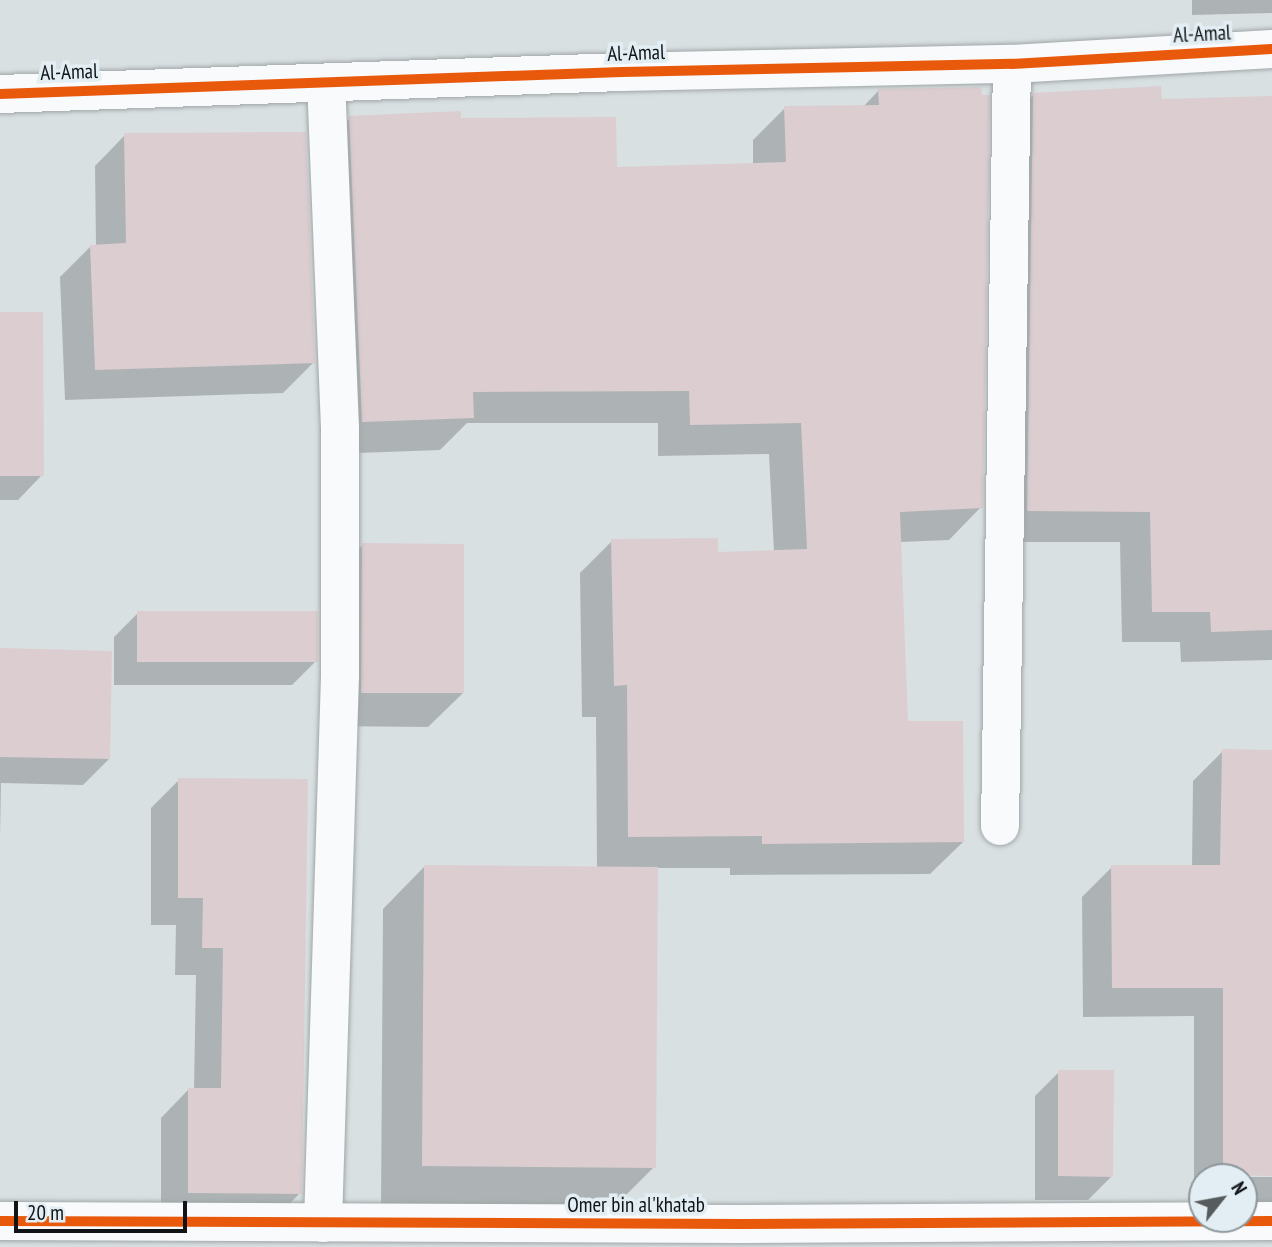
<!DOCTYPE html>
<style>
body{margin:0}
#map{position:relative;width:1272px;height:1247px;overflow:hidden;background:#d9e0e2;font-family:"PT Sans Narrow",sans-serif}
div>[style]{position:absolute}
[style*='--x']{left:calc(var(--x)*1px);top:calc(var(--y)*1px);width:calc(var(--w)*1px);rotate:calc(var(--a)*1deg)}
.shadow>*{inset:0;background:#0003}
.building>*{inset:0;background:#dccdd0}
.roads{filter:drop-shadow(0 0 2px #a0a6a8) drop-shadow(0 0 2px #a0a6a8)}
.minor>*{height:38px;margin:-19px;padding:0 19px;transform-origin:19px;border-radius:19px;background:#f9fafb}
.cycleway>*{height:10px;margin:-5px;padding:0 5px;transform-origin:5px;border-radius:5px;background:#e8590c}
span{translate:-50% -50%;white-space:nowrap;text-align:center;line-height:1.15;-webkit-text-stroke:7px #e2eef4;paint-order:stroke}
.street-label{font-size:21px;color:#101416}
.north{position:absolute;left:1188px;top:1163px;width:70px;height:70px;box-sizing:border-box;background:#e2eef4;border:2px solid #8e979b;border-radius:50%;rotate:59deg;font-size:19px;font-weight:700;line-height:28px;text-align:center;color:#101416}
.north::after{content:'';display:block;margin:auto;width:24px;height:32px;background:#565b5d;clip-path:polygon(50% 0,100% 100%,50% 72%,0 100%)}
.scale{position:absolute;left:14px;top:1201px;width:173px;height:32px;box-sizing:border-box;border:4px solid #101416;border-top:0;padding-left:9px;font-size:21px;line-height:24px;white-space:nowrap;color:#101416;-webkit-text-stroke:5px #e2eef4;paint-order:stroke}
</style>
<div id="map">
<div class="shadow">
<div style="clip-path:polygon(1192px 0,1272px 0,1272px 13px,1192px 15px)"></div>
<div style="clip-path:polygon(879px 90px,981px 507px,949px 540px,899px 542px,906px 723px,963px 842px,930px 874px,730px 875px,730px 868px,656px 868px,654px 1167px,612px 1209px,381px 1207px,383px 909px,424px 867px,597px 869px,596px 717px,582px 717px,580px 573px,612px 541px,716px 554px,774px 552px,769px 454px,658px 456px,658px 423px,467px 423px,440px 450px,330px 454px,318px 150px,350px 118px,460px 120px,615px 169px,753px 165px,753px 140px,785px 108px,863px 107px)"></div>
<div style="clip-path:polygon(1034px 94px,1160px 101px,1272px 97px,1272px 660px,1181px 662px,1180px 642px,1122px 642px,1120px 542px,997px 542px,1003px 125px)"></div>
<div style="clip-path:polygon(125px 135px,314px 362px,283px 393px,65px 400px,60px 277px,91px 246px,96px 246px,95px 166px)"></div>
<div style="clip-path:polygon(0 355px,42px 475px,18px 500px,0 500px)"></div>
<div style="clip-path:polygon(363px 545px,463px 693px,428px 727px,328px 726px,328px 579px)"></div>
<div style="clip-path:polygon(138px 613px,316px 661px,292px 685px,114px 685px,114px 637px)"></div>
<div style="clip-path:polygon(0 650px,109px 759px,83px 785px,1px 783px,0 837px)"></div>
<div style="clip-path:polygon(1223px 751px,1272px 752px,1272px 1174px,1214px 1174px,1214px 1177px,1202px 1177px,1202px 1204px,1194px 1204px,1194px 1016px,1083px 1017px,1082px 897px,1112px 867px,1192px 867px,1193px 781px)"></div>
<div style="clip-path:polygon(179px 780px,300px 1193px,273px 1221px,161px 1220px,161px 1118px,188px 1090px,194px 1090px,196px 975px,175px 975px,176px 925px,151px 925px,151px 808px)"></div>
<div style="clip-path:polygon(1059px 1072px,1112px 1176px,1088px 1200px,1035px 1200px,1035px 1096px)"></div>
<div style="clip-path:polygon(1244px 1177px,1272px 1177px,1272px 1204px,1244px 1204px)"></div>
</div>
<div class="building">
<div style="clip-path:polygon(1161px 86px,1162px 99px,1272px 96px,1272px 630px,1211px 632px,1210px 612px,1152px 612px,1150px 512px,1027px 511px,1033px 93px)"></div>
<div style="clip-path:polygon(981px 87px,982px 95px,990px 95px,983px 508px,900px 512px,908px 721px,963px 721px,964px 842px,762px 844px,762px 836px,628px 837px,627px 685px,614px 686px,611px 539px,718px 538px,718px 552px,807px 549px,801px 423px,690px 425px,689px 391px,473px 392px,474px 418px,362px 422px,349px 116px,461px 111px,461px 118px,616px 117px,617px 167px,786px 162px,784px 106px,879px 105px,878px 89px)"></div>
<div style="clip-path:polygon(306px 132px,315px 363px,95px 370px,90px 245px,126px 243px,124px 133px)"></div>
<div style="clip-path:polygon(0 312px,43px 312px,44px 476px,0 476px)"></div>
<div style="clip-path:polygon(362px 543px,464px 544px,464px 693px,361px 693px)"></div>
<div style="clip-path:polygon(137px 611px,318px 611px,318px 662px,137px 662px)"></div>
<div style="clip-path:polygon(0 648px,112px 651px,110px 759px,0 757px)"></div>
<div style="clip-path:polygon(1222px 749px,1272px 750px,1272px 1176px,1223px 1175px,1223px 988px,1112px 988px,1111px 865px,1220px 865px)"></div>
<div style="clip-path:polygon(178px 778px,308px 779px,302px 1194px,188px 1193px,188px 1088px,221px 1088px,223px 948px,202px 948px,203px 898px,178px 898px)"></div>
<div style="clip-path:polygon(424px 865px,658px 867px,656px 1168px,422px 1166px)"></div>
<div style="clip-path:polygon(1058px 1070px,1114px 1070px,1113px 1177px,1058px 1176px)"></div>
</div>
<div class="roads">
<div class="minor">
<div style="--x:0;--y:94;--w:622;--a:-2.03"></div>
<div style="--x:622;--y:72;--w:390;--a:-1.2"></div>
<div style="--x:1012;--y:64;--w:260;--a:-3.3"></div>
<div style="--x:1000;--y:826;--w:762;--a:-89.1"></div>
<div style="--x:0;--y:1221;--w:742;--a:0.23"></div>
<div style="--x:742;--y:1224;--w:530;--a:-0.32"></div>
<div style="--x:323;--y:1223;--w:548;--a:-88.22"></div>
<div style="--x:340;--y:675;--w:247;--a:-90"></div>
<div style="--x:340;--y:428;--w:343;--a:-92.3"></div>
</div>
</div>
<div class="cycleway">
<div style="--x:0;--y:94;--w:622;--a:-2.03"></div>
<div style="--x:622;--y:72;--w:390;--a:-1.2"></div>
<div style="--x:1012;--y:64;--w:260;--a:-3.3"></div>
<div style="--x:0;--y:1221;--w:742;--a:0.23"></div>
<div style="--x:742;--y:1224;--w:530;--a:-0.32"></div>
</div>
<div class="street-label">
<span style="left:1202px;top:34px;rotate:-3deg">Al-Amal</span>
<span style="left:636px;top:53px;rotate:-2deg">Al-Amal</span>
<span style="left:69px;top:72px;rotate:-2deg">Al-Amal</span>
<span style="left:636px;top:1205px">Omer bin al'khatab</span>
</div>
<div class="north">N</div>
<div class="scale">20 m</div>
</div>
